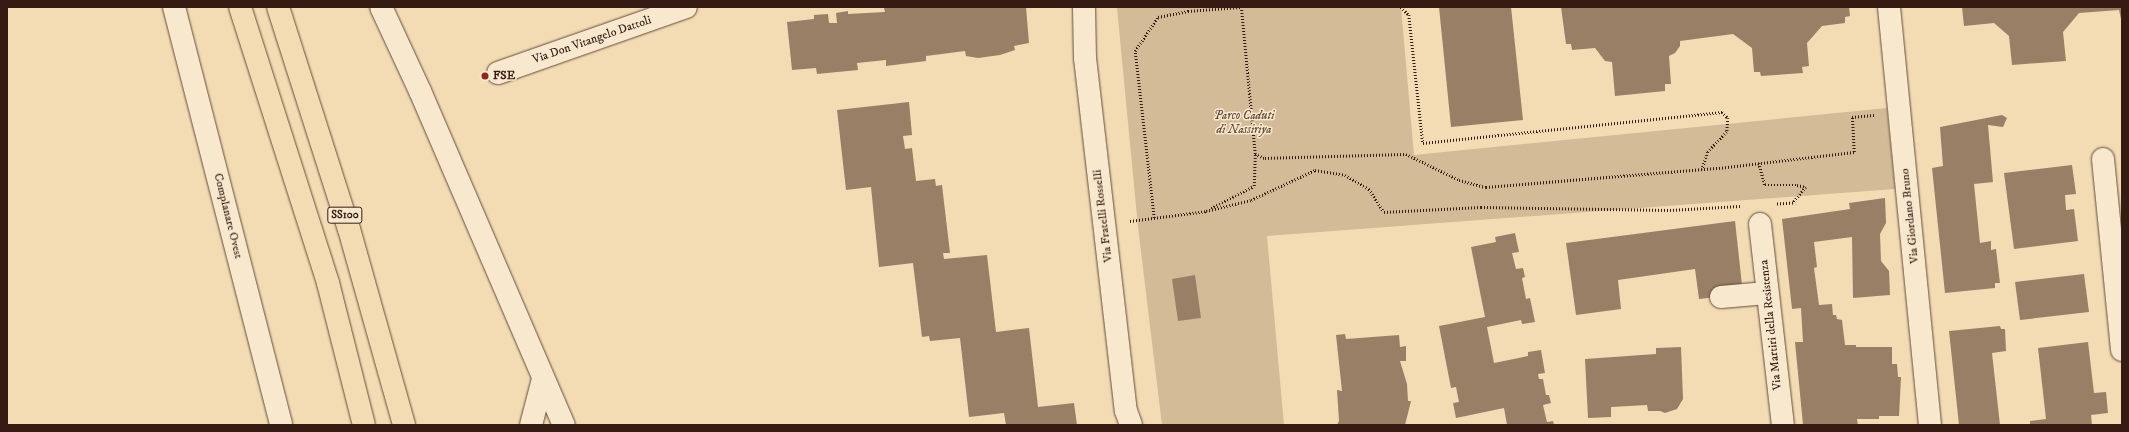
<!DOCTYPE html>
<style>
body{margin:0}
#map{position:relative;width:2129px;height:432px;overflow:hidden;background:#f3dcb4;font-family:"IM FELL DW Pica",serif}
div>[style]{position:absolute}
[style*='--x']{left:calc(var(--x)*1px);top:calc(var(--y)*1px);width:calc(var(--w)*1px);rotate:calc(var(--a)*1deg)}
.green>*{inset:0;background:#d3bb98}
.building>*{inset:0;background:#987f66}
.path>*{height:2.5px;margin-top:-1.25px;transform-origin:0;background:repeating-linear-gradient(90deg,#361b12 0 1px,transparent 0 3px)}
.roads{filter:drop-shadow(0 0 1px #654b3a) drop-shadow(0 0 1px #654b3a)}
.street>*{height:22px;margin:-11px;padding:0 11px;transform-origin:11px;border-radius:11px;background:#f7e8ce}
.secondary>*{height:22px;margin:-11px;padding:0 11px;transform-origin:11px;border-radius:11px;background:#f7e8ce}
.highway>*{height:22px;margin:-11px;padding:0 11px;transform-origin:11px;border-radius:11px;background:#f3dcb4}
.dots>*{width:11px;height:11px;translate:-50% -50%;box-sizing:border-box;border:2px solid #f7e8ce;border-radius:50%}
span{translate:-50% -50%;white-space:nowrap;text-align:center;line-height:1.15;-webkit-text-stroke:3px #f7e8ce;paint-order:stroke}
.shield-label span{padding:1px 3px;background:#f7e8ce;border:1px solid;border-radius:3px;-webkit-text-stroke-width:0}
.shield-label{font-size:11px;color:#361b12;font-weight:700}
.street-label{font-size:12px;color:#361b12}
.poi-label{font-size:12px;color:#361b12;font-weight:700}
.left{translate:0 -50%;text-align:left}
.park-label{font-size:12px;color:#654b3a;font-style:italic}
.frame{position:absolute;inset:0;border:8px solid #361b12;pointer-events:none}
</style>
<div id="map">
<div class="green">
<div style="clip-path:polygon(1126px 7px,1401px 7px,1414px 155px,1887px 108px,1895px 189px,1267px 236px,1284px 425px,1162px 425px,1138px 227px,1117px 8px)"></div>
</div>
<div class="building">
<div style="clip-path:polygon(890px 7px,1026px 7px,1029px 43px,1014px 46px,1015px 50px,1000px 55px,978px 58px,966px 56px,965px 51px,926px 56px,926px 61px,886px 66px,886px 60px,857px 63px,858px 70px,817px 74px,816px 68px,792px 70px,787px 22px,814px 19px,814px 15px,828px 14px,829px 23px,837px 23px,836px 13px,848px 11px,848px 14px,885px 12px,884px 8px)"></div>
<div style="clip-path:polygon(1439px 7px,1511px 7px,1523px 120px,1451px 127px)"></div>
<div style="clip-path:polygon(1561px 7px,1849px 7px,1850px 16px,1845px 17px,1845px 23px,1822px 26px,1807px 43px,1809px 66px,1802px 67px,1803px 73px,1761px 76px,1760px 72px,1754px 72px,1752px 48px,1733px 34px,1680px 41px,1680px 46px,1675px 53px,1669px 56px,1671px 84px,1665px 84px,1665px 91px,1615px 96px,1612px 62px,1605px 61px,1595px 48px,1572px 50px,1571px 44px,1566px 44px)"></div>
<div style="clip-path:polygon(1962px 7px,2122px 7px,2122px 24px,2119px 10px,2079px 13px,2063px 32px,2066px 61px,2012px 65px,2009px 36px,1994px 23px,1964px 26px)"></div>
<div style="clip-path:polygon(909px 102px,912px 135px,903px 136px,905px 149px,912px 148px,916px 181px,935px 179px,936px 186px,942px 185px,950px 253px,943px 253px,944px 259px,987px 255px,996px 332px,1029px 328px,1038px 407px,1074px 403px,1077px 425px,1006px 425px,1004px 413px,969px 417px,960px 338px,930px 341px,929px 336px,922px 337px,913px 263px,879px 267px,871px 187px,846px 190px,837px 110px)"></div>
<div style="clip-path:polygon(2002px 115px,2007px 118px,2003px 127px,1988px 125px,1993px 182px,1974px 184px,1980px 243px,1991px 241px,1991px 250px,1996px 249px,2000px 283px,1995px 283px,1995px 288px,1945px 293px,1932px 168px,1943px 166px,1940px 127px)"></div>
<div style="clip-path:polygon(2072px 165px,2076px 194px,2065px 195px,2066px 210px,2074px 209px,2078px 241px,2014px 249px,2004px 173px)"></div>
<div style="clip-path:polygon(1885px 198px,1886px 223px,1880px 234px,1881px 261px,1889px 271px,1890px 295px,1853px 298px,1852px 237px,1814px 242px,1817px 267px,1814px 268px,1819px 305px,1832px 304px,1833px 315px,1836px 315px,1837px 319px,1842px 320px,1845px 345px,1856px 345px,1856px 347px,1892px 347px,1892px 364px,1897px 364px,1898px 377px,1901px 377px,1899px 416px,1879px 416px,1879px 419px,1857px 419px,1858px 425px,1803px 425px,1795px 342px,1803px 342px,1801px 308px,1792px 309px,1782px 219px,1850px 209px,1849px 203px)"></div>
<div style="clip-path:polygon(1735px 221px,1743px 294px,1699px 299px,1695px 269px,1618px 280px,1621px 309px,1576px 315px,1566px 243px)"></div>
<div style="clip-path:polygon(1515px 233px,1519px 252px,1512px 253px,1516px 269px,1523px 268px,1525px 277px,1522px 278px,1526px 299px,1530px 298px,1535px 322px,1522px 324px,1521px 320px,1487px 327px,1494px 363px,1528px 356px,1528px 352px,1541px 350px,1545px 373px,1538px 374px,1539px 379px,1543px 379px,1546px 395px,1549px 395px,1551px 403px,1543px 405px,1547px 422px,1553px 421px,1554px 425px,1507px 425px,1504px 408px,1456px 418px,1453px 403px,1459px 402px,1456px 387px,1451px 388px,1439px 326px,1485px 317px,1471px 247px,1496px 242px,1495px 237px)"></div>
<div style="clip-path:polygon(2084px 274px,2089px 312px,2020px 320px,2015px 282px)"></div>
<div style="clip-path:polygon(1195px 275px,1201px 318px,1178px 321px,1172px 279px)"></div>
<div style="clip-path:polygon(2000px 326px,2001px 329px,2005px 329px,2006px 351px,1992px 353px,2000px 425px,1959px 425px,1949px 331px)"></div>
<div style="clip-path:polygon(1345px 334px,1346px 339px,1399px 335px,1400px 347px,1406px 346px,1406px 361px,1400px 361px,1407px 384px,1408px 401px,1411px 401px,1405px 425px,1337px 425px,1339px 421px,1337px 390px,1342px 391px,1336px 335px)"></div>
<div style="clip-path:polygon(2088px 342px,2094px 393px,2106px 392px,2108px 413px,2091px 415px,2092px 425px,2030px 425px,2030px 421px,2046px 419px,2038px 348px)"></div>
<div style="clip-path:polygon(1681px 347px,1683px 399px,1677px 409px,1665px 413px,1660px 411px,1648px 411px,1647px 405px,1611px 407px,1611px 417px,1588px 418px,1585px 359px,1656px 354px,1656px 348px)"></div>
</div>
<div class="path">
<div style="--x:1401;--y:7;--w:11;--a:45"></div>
<div style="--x:1409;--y:15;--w:129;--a:83.8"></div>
<div style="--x:1423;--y:143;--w:301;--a:-5.9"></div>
<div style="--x:1722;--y:112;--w:8;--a:45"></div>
<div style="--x:1728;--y:118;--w:14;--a:94"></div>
<div style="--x:1727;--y:132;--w:28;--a:134"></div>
<div style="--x:1708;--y:152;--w:18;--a:109"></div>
<div style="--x:1255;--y:154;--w:11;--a:22"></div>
<div style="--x:1265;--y:158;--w:141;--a:-1.6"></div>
<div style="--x:1406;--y:154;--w:59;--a:26.1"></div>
<div style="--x:1459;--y:180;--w:28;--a:15"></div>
<div style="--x:1486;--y:187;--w:234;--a:-4.7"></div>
<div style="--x:1719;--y:168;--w:136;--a:-6.8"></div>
<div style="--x:1854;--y:152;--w:35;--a:-93"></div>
<div style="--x:1852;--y:117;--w:22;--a:-5"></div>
<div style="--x:1759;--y:163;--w:23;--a:75"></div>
<div style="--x:1765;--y:185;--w:32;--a:0"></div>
<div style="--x:1797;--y:185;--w:9;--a:13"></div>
<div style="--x:1806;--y:187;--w:21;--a:129"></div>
<div style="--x:1793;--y:203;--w:16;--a:176"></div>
<div style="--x:1211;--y:208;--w:48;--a:-27.1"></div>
<div style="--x:1254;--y:186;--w:32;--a:-88"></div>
<div style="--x:1255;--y:154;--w:148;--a:-95.4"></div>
<div style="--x:1206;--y:211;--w:46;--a:-13.7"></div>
<div style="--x:1251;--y:200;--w:71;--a:-25.1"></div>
<div style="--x:1315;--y:170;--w:30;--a:9"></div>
<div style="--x:1345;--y:175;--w:28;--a:30"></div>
<div style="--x:1369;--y:189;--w:27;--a:57"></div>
<div style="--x:1384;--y:212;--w:97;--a:-3"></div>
<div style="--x:1481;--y:207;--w:189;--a:0.9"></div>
<div style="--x:1670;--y:210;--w:70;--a:-3.3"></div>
<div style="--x:1154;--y:218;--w:168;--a:-96.5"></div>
<div style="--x:1135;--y:51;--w:41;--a:-55.9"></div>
<div style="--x:1158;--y:17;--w:31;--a:-11"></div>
<div style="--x:1188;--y:11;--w:53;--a:-4.3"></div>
<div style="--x:1130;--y:221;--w:78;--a:-7.4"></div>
</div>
<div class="roads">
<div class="street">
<div style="--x:1084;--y:7;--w:51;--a:88.9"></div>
<div style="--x:1085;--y:58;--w:355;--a:83.4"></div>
<div style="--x:1126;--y:411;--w:15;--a:70"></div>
<div style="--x:1889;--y:7;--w:420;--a:84.4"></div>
<div style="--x:498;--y:73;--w:199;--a:-19.3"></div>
<div style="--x:2103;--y:159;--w:192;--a:84.3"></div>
<div style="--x:1760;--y:224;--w:202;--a:83.5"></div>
<div style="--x:1721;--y:297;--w:46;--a:-5"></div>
</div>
<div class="secondary">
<div style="--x:174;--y:7;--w:431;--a:75.6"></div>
<div style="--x:381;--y:7;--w:93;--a:65.1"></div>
<div style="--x:420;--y:91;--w:364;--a:66.7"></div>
<div style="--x:531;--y:425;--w:48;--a:-75.4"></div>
</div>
<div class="highway">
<div style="--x:240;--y:7;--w:290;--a:72.3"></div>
<div style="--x:328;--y:283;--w:146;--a:75.8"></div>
<div style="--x:278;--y:7;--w:233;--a:72.3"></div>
<div style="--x:349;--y:229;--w:204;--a:74.3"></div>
</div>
</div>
<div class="dots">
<div style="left:485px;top:76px;background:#8f2418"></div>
</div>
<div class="shield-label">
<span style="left:345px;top:215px">SS100</span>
</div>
<div class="street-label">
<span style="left:592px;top:40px;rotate:-19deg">Via Don Vitangelo Dattoli</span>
<span style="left:228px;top:216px;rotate:76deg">Complanare Ovest</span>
<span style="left:1103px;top:216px;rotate:-97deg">Via Fratelli Rosselli</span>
<span style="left:1910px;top:216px;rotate:-96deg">Via Giordano Bruno</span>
<span style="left:1771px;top:325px;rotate:-96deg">Via Martiri della Resistenza</span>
</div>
<div class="poi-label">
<span class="left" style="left:493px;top:76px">FSE</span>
</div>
<div class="park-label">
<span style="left:1244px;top:123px">Parco Caduti<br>di Nassiriya</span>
</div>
<div class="frame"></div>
</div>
